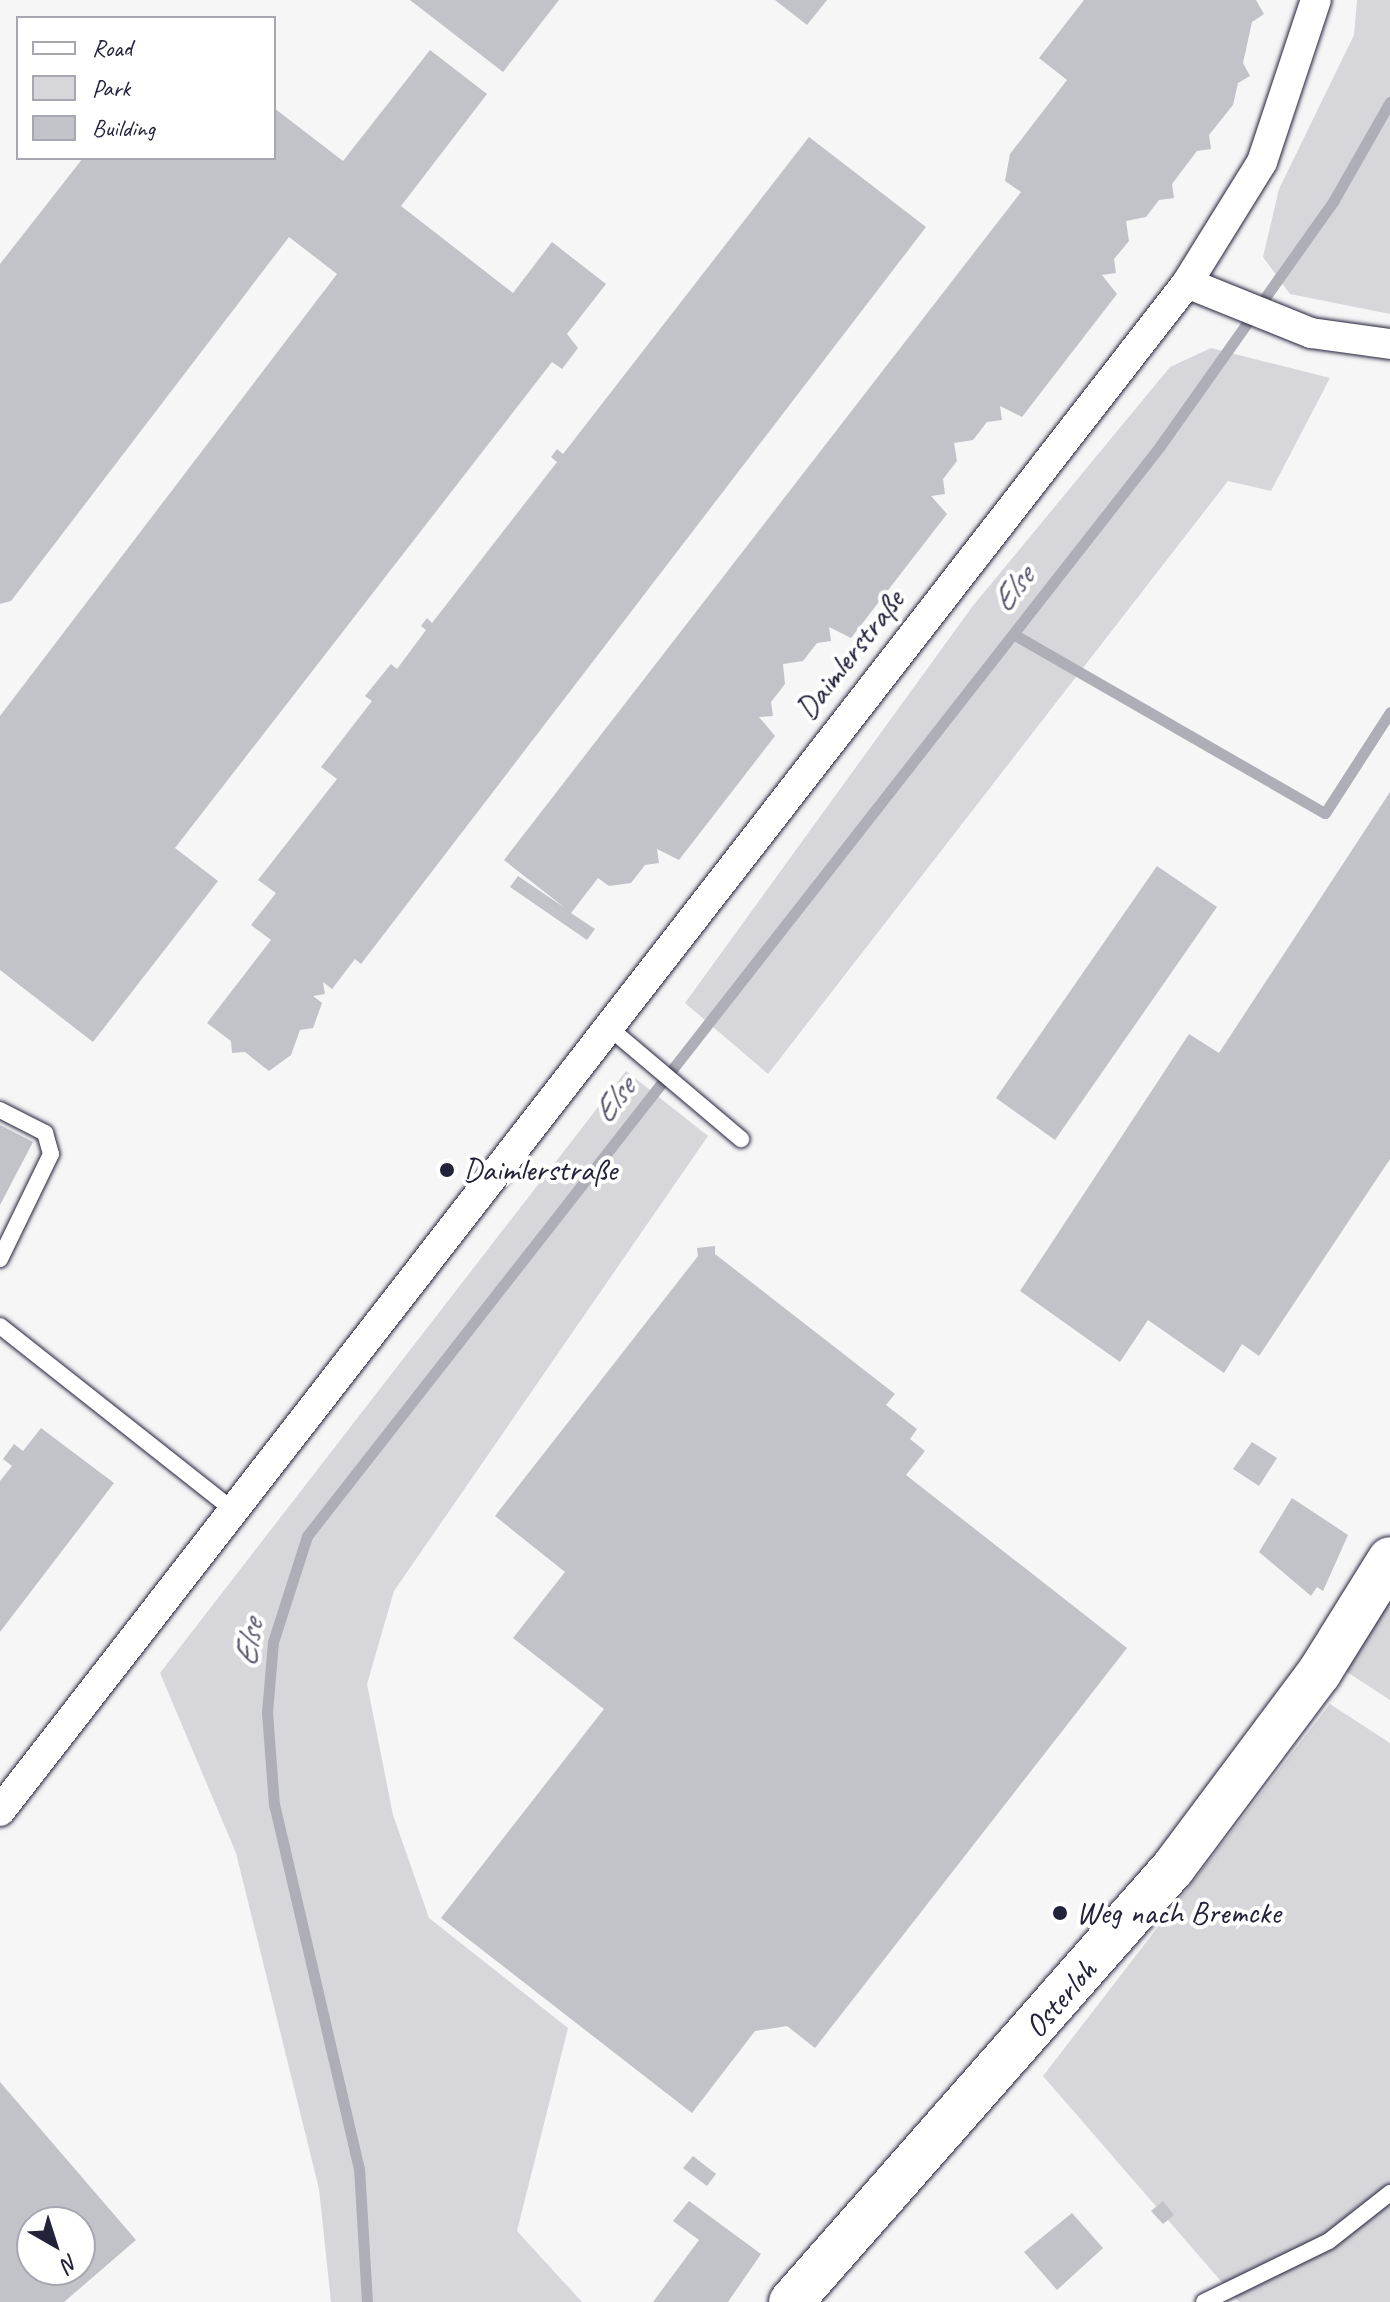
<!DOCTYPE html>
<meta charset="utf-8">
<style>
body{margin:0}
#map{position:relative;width:1390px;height:2302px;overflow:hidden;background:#f6f6f7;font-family:Caveat,sans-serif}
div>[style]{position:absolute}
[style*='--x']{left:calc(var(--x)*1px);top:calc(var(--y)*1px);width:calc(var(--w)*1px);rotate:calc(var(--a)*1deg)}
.green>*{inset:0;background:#d7d7db}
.stream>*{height:11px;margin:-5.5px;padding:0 5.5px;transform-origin:5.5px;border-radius:5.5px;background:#aeaeb7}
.building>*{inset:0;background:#c2c2c9}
.roads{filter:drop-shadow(0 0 2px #22223b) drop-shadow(0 0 2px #22223b)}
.lane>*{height:16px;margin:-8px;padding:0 8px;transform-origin:8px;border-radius:8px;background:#fff}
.street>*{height:30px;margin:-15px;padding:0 15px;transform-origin:15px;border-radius:15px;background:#fff}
.secondary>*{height:44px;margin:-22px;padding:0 22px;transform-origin:22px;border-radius:22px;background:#fff}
.dots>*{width:22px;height:22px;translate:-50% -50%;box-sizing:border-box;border:4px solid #fff;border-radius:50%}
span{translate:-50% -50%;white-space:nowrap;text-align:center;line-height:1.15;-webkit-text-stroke:8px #fff;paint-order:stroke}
.street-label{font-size:32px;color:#22223b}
.poi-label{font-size:32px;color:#22223b}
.left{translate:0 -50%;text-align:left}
.water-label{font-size:34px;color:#5a5a6d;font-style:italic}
.legend{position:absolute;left:16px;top:16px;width:260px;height:144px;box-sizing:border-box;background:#fff;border:2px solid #a7a7b1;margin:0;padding:10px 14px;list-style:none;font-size:24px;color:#22223b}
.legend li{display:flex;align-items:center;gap:16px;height:40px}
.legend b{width:40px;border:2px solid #a7a7b1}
.north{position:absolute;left:16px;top:2206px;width:80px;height:80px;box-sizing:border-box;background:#fff;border:2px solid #a7a7b1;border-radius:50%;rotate:141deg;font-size:22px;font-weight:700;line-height:32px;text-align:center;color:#22223b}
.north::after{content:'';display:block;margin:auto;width:28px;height:36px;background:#22223b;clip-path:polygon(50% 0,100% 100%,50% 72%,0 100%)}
</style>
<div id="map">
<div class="green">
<div style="clip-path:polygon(1357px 0,1390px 0,1390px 314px,1290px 294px,1263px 257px,1279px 189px,1354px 35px)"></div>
<div style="clip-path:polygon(1211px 348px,1330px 378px,1271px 491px,1228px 481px,768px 1074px,685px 1003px,972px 607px,1170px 367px)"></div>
<div style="clip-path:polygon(626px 1071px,708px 1136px,394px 1591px,367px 1684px,393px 1815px,429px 1918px,568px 2028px,517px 2231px,582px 2302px,331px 2302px,319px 2189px,236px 1853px,160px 1673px)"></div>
<div style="clip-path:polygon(1390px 1597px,1390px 1700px,1344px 1670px)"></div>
<div style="clip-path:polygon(1330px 1704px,1390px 1743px,1390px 2302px,1239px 2302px,1043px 2076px)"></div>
</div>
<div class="stream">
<div style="--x:1015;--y:635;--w:357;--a:29.9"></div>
<div style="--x:1325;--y:813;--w:120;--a:-57.2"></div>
<div style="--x:367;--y:2302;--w:133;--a:-93.4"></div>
<div style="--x:359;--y:2169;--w:374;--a:-103.1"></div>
<div style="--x:274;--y:1805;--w:93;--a:-94.3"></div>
<div style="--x:267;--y:1712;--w:70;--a:-85.1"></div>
<div style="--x:273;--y:1642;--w:111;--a:-72.2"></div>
<div style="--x:307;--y:1536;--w:1384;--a:-51.95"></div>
<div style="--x:1160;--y:446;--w:301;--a:-54.7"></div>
<div style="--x:1334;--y:200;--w:113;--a:-60.3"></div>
</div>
<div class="building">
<div style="clip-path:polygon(410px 0,559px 0,503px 72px)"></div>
<div style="clip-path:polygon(775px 0,827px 0,807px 25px)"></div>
<div style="clip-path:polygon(1084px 0,1256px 0,1264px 14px,1252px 22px,1243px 63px,1250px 76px,1238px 83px,1233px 105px,1209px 135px,1211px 149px,1197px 151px,1172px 184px,1174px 198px,1159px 200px,1146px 217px,1126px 221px,1129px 241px,1114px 259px,1116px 273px,1102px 275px,1117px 294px,1022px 417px,1000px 406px,1002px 420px,987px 422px,973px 440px,954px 443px,957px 461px,943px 479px,945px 494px,931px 496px,947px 514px,851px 638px,829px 627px,831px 641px,817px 643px,803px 661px,783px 664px,785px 684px,771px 702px,773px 716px,759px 717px,775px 736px,679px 860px,657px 849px,659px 863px,645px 865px,631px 883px,609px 886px,598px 878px,571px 913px,595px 929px,587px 940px,510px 887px,518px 876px,565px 908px,504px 860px,1021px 192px,1005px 181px,1010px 154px,1067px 80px,1039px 58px)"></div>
<div style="clip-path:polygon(430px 50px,487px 94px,401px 206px,513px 293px,552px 242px,606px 284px,567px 334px,578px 348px,562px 369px,552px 362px,175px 848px,218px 881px,93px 1042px,0 970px,0 716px,337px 274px,289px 237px,11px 601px,0 604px,0 264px,83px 158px,274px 158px,274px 108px,343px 161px)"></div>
<div style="clip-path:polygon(809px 137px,926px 227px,361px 964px,355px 959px,332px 989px,323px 982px,325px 994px,313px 996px,322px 1003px,313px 1028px,300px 1030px,291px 1055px,269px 1071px,245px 1052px,232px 1053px,231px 1041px,207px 1023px,271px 940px,251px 925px,276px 893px,258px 880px,337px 779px,321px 767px,372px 701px,365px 696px,391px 664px,397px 669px,426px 630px,421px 626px,427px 618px,432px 623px,557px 462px,551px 457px,557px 449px,563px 454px)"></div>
<div style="clip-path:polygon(1390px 792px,1390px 1159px,1259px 1356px,1242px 1344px,1224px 1373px,1148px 1320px,1120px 1362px,1020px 1291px,1189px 1034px,1219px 1053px)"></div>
<div style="clip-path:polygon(1157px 866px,1217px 907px,1055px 1140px,996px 1098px)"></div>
<div style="clip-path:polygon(0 1125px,33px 1142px,0 1205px)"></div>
<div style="clip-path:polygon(715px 1246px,715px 1254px,895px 1394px,886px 1405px,917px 1429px,910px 1439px,925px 1451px,906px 1475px,1127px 1648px,815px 2048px,787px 2026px,755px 2031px,692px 2113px,441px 1918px,604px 1709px,513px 1638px,565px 1572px,495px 1516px,698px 1256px,697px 1248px)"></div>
<div style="clip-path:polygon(41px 1428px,114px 1483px,0 1632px,0 1481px,12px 1466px,3px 1459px,14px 1444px,23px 1451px)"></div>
<div style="clip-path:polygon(1252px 1442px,1277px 1458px,1259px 1486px,1233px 1469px)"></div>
<div style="clip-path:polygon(1292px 1498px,1348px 1535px,1323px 1591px,1317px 1587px,1311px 1596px,1259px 1552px)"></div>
<div style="clip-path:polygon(evenodd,0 2082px,136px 2240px,64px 2302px,0 2302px,0 2082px,32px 2222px,80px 2222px,80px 2270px,32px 2270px,32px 2222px)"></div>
<div style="clip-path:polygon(693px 2156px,716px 2174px,707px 2186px,683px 2168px)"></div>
<div style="clip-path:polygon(689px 2201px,761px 2254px,728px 2302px,653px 2302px,699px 2240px,673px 2221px)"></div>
<div style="clip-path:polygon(1163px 2201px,1174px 2215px,1163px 2224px,1151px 2211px)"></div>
<div style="clip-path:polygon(1072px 2213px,1103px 2248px,1057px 2290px,1024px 2252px)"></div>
</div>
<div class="roads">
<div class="lane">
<div style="--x:606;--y:1025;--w:177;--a:40.2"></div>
<div style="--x:0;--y:1110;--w:51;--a:27.1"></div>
<div style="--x:45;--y:1133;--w:22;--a:74"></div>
<div style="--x:51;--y:1154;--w:117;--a:115.9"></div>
<div style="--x:0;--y:1326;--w:297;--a:38.3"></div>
<div style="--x:1204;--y:2302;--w:139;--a:-26"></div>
<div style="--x:1329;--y:2241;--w:78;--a:-38.2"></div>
</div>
<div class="street">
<div style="--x:1187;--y:283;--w:134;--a:22"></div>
<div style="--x:1311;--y:333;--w:80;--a:7.9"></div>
<div style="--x:0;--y:1811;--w:1935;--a:-52.16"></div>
<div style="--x:1187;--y:283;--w:142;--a:-58.2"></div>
<div style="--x:1262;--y:162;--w:171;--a:-71.6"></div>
</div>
<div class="secondary">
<div style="--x:791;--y:2302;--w:578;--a:-48.65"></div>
<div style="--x:1173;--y:1868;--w:244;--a:-53.2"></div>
<div style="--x:1319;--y:1673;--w:134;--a:-58.1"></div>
</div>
</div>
<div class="dots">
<div style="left:447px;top:1170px;background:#22223b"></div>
<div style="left:1060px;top:1913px;background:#22223b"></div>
</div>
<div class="street-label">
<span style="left:850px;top:655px;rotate:-52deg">Daimlerstraße</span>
<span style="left:1061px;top:1999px;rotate:-49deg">Osterloh</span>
</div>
<div class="poi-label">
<span class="left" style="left:463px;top:1170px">Daimlerstraße</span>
<span class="left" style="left:1076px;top:1913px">Weg nach Bremcke</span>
</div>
<div class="water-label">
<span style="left:1012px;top:589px;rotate:-52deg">Else</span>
<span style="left:613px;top:1100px;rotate:-52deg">Else</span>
<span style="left:248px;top:1643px;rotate:-81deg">Else</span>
</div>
<ul class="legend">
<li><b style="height:10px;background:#fff"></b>Road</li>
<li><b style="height:22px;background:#d7d7db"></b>Park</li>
<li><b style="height:22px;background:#c2c2c9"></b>Building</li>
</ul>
<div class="north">N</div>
</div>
